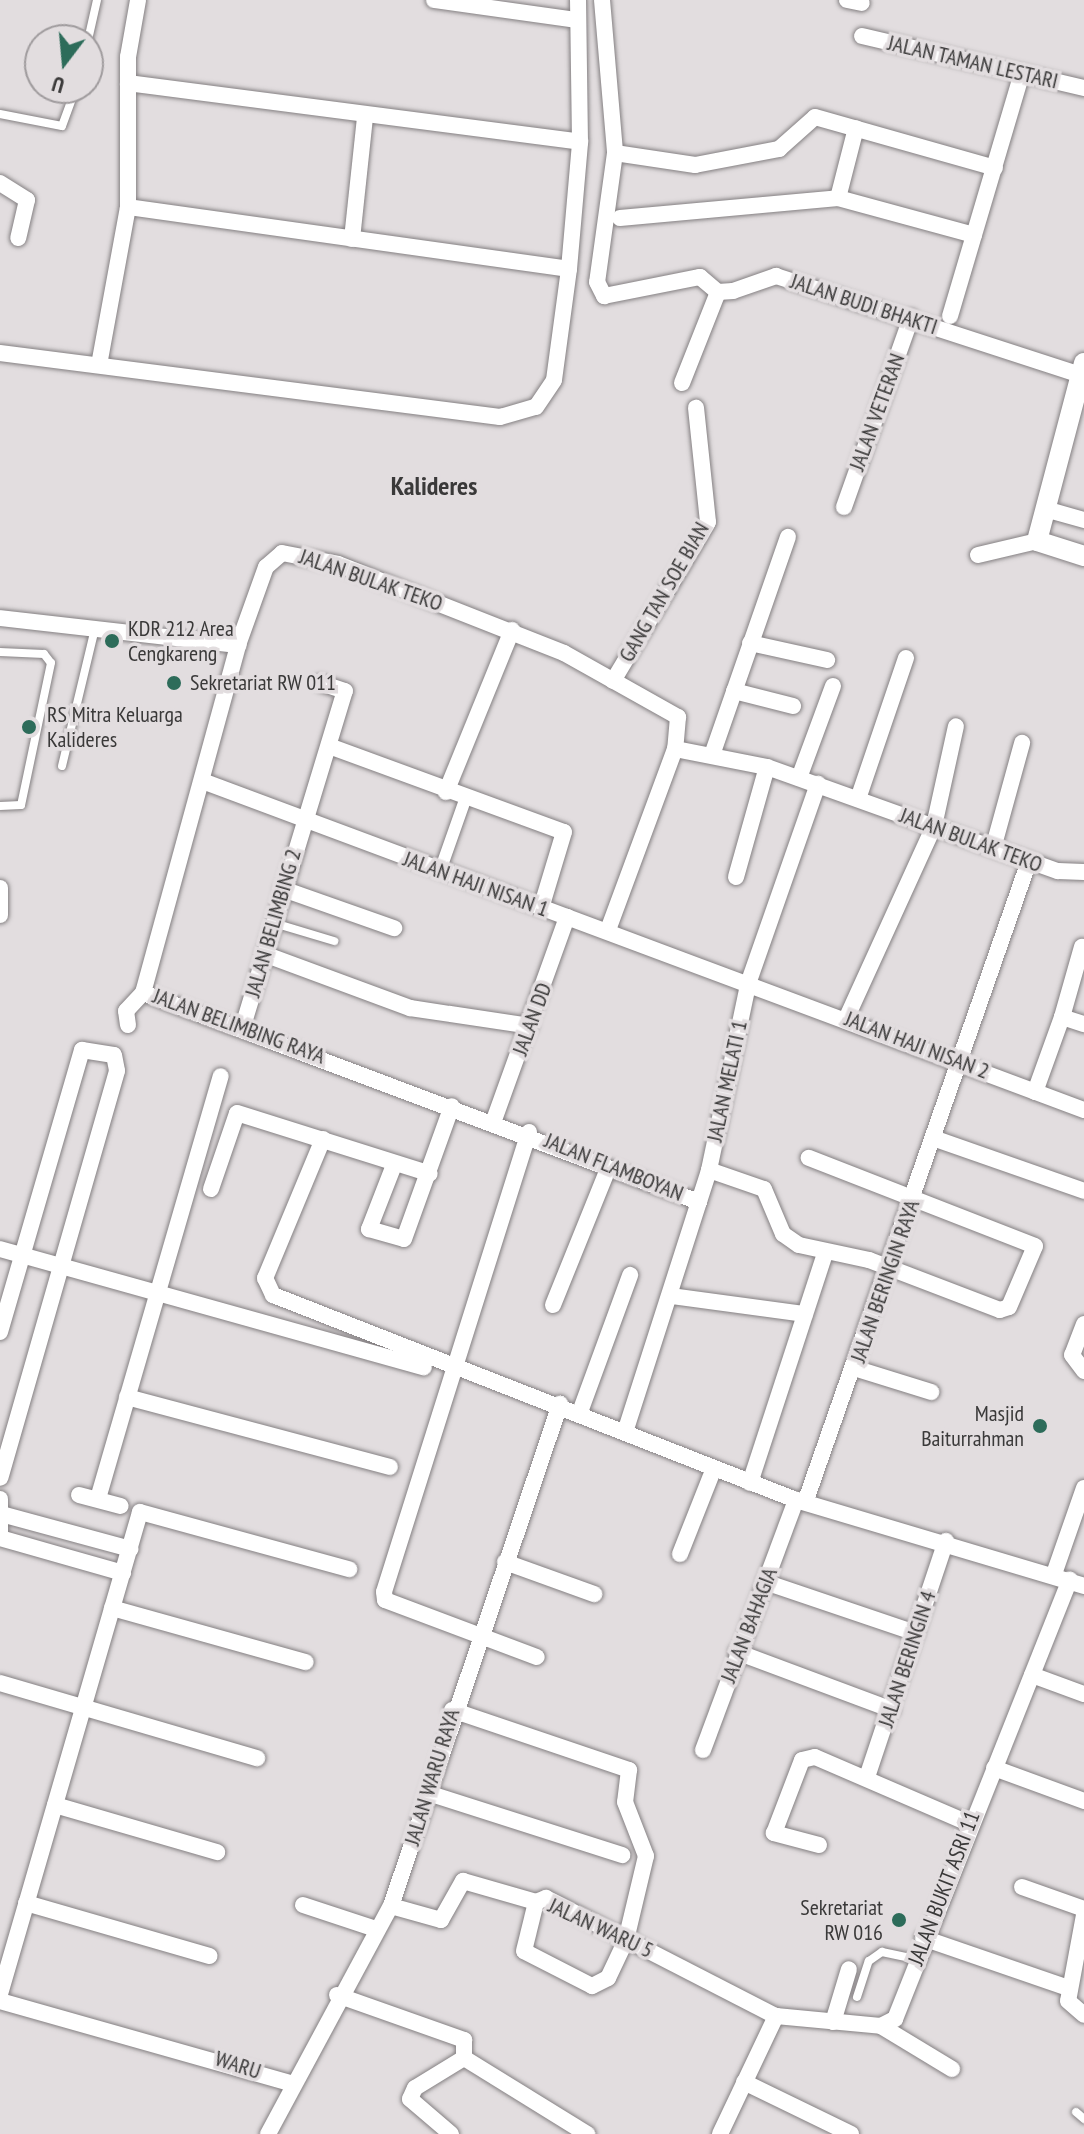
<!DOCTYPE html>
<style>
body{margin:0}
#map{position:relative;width:1084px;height:2134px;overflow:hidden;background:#e2dddf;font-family:"PT Sans Narrow",sans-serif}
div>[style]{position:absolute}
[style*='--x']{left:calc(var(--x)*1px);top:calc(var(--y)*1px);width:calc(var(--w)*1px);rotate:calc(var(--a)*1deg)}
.roads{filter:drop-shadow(0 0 2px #848082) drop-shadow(0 0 2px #848082)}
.service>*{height:8px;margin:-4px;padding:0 4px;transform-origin:4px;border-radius:4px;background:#fff}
.pedestrian>*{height:12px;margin:-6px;padding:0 6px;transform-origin:6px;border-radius:6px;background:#fff}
.minor>*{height:16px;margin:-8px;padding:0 8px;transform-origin:8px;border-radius:8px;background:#fff}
.tertiary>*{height:20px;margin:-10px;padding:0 10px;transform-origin:10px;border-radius:10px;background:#fff}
.dots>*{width:22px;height:22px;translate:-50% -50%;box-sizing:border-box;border:4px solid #e2dddf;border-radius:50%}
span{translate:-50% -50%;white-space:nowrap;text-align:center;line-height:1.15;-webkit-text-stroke:7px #e2dddf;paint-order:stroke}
.street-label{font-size:22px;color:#3a3939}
.poi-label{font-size:22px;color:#3a3939}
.left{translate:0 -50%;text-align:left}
.right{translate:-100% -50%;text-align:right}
.quarter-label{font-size:26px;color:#3a3939;font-weight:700}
.north{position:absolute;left:24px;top:24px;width:80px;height:80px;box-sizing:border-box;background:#e2dddf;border:2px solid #9f9b9d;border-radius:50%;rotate:196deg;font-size:22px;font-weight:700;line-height:32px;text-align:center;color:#3a3939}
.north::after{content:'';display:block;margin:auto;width:28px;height:36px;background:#2d6c5a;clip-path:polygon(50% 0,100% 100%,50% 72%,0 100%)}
</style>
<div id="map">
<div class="roads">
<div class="service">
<div style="--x:88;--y:40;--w:41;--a:-77.3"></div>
<div style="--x:0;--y:114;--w:63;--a:11"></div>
<div style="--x:62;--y:126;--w:40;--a:-69.8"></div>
<div style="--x:0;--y:652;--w:44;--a:2.6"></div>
<div style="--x:44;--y:654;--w:11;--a:52"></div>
<div style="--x:51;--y:663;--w:145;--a:101.9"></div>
<div style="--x:21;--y:805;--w:21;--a:177"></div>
<div style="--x:62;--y:766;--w:141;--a:-76.5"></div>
<div style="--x:274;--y:923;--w:63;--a:16.7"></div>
<div style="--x:857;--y:1997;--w:38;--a:-72"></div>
<div style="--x:869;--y:1961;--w:16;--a:-35"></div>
<div style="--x:882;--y:1952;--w:35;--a:12"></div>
<div style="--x:1076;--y:2112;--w:11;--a:41"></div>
</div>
<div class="pedestrian">
<div style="--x:440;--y:871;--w:75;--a:-70.6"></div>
</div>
<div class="minor">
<div style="--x:434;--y:0;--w:144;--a:8"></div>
<div style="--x:602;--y:0;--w:154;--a:85.1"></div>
<div style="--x:615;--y:153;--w:130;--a:97.9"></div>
<div style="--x:597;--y:282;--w:16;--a:63"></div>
<div style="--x:604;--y:296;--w:98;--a:-11.2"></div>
<div style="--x:700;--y:277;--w:23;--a:40"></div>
<div style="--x:718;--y:292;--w:15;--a:-4"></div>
<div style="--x:733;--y:291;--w:46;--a:-19.2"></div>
<div style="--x:776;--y:276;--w:324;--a:18"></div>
<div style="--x:847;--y:0;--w:15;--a:11"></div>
<div style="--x:862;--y:36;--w:228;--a:13.2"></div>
<div style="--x:128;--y:83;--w:456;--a:7.4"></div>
<div style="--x:615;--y:153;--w:81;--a:8.5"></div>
<div style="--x:695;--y:165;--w:86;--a:-10.8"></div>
<div style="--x:779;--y:149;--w:48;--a:-41.6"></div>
<div style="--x:815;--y:117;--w:187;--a:15.8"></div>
<div style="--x:0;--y:183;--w:32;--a:32"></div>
<div style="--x:27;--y:200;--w:39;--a:103"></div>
<div style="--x:838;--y:198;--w:72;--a:-75.6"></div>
<div style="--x:128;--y:207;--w:445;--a:8"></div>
<div style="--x:620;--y:218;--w:219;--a:-5.2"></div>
<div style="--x:838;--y:198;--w:141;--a:15.2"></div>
<div style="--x:352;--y:239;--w:123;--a:-83.9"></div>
<div style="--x:950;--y:316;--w:253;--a:-73.5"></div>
<div style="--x:0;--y:353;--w:504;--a:7.29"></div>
<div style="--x:500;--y:417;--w:37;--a:-16"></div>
<div style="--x:536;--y:407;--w:32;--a:-56"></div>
<div style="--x:554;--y:380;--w:112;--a:-82.3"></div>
<div style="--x:569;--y:269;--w:127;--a:-85"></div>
<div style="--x:580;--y:142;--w:142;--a:-90.8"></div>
<div style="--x:99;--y:365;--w:161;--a:-79.6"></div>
<div style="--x:128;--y:207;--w:150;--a:-90"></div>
<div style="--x:128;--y:57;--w:58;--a:-80"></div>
<div style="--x:682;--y:383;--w:98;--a:-68.4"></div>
<div style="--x:844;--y:507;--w:201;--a:-70.5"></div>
<div style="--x:1045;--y:509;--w:41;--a:15.8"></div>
<div style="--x:978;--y:555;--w:61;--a:-13.3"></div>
<div style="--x:0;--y:618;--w:240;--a:6.5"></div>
<div style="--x:750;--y:643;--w:79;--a:12.4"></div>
<div style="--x:613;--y:681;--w:185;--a:-59.1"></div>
<div style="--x:708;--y:522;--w:115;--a:-96"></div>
<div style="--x:734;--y:691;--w:61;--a:14.3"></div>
<div style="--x:329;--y:746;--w:250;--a:20.1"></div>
<div style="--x:564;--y:832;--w:79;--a:106.8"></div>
<div style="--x:712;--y:755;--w:231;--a:-70.8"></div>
<div style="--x:799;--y:778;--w:98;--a:-69.7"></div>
<div style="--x:205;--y:782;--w:938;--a:20.46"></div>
<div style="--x:446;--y:792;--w:175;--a:-67.8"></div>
<div style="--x:858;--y:799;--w:149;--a:-71.2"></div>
<div style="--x:994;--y:845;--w:106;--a:-74.6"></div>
<div style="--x:736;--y:877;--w:114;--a:-74.3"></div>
<div style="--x:0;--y:888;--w:27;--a:90"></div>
<div style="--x:283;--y:889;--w:118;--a:19.4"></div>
<div style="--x:608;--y:930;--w:193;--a:-69.7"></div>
<div style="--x:264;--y:954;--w:156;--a:20.3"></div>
<div style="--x:410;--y:1008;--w:121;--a:8.5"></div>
<div style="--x:847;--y:1017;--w:210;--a:-65.5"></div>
<div style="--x:934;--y:826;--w:102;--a:-77.6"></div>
<div style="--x:1062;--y:1017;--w:73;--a:-74.1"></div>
<div style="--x:128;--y:1025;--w:14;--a:-98"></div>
<div style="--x:126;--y:1011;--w:25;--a:-47"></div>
<div style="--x:243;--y:1026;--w:350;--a:-73.1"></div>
<div style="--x:345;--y:691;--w:26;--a:-162"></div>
<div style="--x:1035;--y:1092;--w:80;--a:-70.2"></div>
<div style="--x:1062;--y:1017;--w:23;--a:18"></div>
<div style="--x:494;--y:1120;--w:216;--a:-70.2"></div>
<div style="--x:529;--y:1132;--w:482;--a:107.5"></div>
<div style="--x:384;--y:1592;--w:8;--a:83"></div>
<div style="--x:385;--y:1600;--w:162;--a:20.6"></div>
<div style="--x:933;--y:1138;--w:160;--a:19.3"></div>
<div style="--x:323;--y:1139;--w:151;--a:112.6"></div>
<div style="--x:265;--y:1278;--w:19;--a:65"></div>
<div style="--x:273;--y:1295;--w:562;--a:21.4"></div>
<div style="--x:796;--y:1500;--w:301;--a:16.6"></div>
<div style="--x:394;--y:1165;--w:69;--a:111.3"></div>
<div style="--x:369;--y:1229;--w:36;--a:16"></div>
<div style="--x:404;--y:1239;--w:141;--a:-70.2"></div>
<div style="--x:709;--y:1170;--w:58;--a:19.1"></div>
<div style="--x:764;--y:1189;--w:49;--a:67.1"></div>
<div style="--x:783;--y:1234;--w:19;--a:35"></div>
<div style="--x:799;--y:1245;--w:72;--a:12.1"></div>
<div style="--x:869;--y:1260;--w:140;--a:20.9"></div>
<div style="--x:1000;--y:1310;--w:9;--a:-18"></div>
<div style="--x:1009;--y:1307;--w:66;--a:-66.9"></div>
<div style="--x:1035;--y:1246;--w:243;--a:-158.7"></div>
<div style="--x:211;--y:1189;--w:80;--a:-71.1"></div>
<div style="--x:237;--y:1113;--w:202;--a:17.5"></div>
<div style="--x:699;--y:1202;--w:594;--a:-159.4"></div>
<div style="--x:143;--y:993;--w:361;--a:-74.7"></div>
<div style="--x:238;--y:645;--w:83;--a:-70.3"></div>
<div style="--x:266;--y:567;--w:21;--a:-41"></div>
<div style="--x:282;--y:553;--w:57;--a:11.1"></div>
<div style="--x:338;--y:564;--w:243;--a:21.5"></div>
<div style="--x:564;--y:653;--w:131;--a:29.3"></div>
<div style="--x:678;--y:717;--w:32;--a:95"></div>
<div style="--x:675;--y:749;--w:94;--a:11.1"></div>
<div style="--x:767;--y:767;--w:309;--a:19.7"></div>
<div style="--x:1058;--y:871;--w:26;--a:2"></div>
<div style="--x:0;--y:1249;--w:440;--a:15.6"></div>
<div style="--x:671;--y:1296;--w:135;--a:7.7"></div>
<div style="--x:553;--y:1305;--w:147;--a:-68"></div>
<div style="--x:1084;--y:1324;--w:33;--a:111"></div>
<div style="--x:1072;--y:1355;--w:20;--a:53"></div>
<div style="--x:0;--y:1332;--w:294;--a:-73.8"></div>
<div style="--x:82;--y:1050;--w:32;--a:9"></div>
<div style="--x:114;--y:1055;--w:16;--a:79"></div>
<div style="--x:117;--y:1071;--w:423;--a:106"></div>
<div style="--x:854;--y:1368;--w:81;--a:17.3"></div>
<div style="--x:127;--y:1397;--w:272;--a:14.9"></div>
<div style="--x:580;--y:1412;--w:146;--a:-69.9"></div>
<div style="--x:626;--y:1429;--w:272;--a:-72.2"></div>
<div style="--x:709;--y:1170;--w:193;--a:-78.1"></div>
<div style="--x:749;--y:981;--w:209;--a:-70.7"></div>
<div style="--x:750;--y:1483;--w:241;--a:-71.9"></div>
<div style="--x:79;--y:1495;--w:43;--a:14.7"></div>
<div style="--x:99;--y:1495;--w:436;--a:-73.8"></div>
<div style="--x:0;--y:1499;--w:36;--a:90"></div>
<div style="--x:806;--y:1500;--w:677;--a:-70.76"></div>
<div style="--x:5;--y:1515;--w:130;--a:15.2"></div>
<div style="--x:0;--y:1538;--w:128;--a:15.9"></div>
<div style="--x:680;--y:1554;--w:92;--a:-68.4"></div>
<div style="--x:505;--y:1562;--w:95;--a:19.8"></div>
<div style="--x:1054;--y:1574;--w:91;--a:-70.8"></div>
<div style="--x:765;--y:1582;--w:159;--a:18.7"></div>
<div style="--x:112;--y:1608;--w:201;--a:15.6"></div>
<div style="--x:737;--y:1652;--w:165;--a:20.5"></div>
<div style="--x:1032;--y:1675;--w:55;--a:20.1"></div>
<div style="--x:0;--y:1683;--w:268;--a:16.3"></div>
<div style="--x:452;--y:1710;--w:187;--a:18.7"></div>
<div style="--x:629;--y:1770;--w:32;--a:97"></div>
<div style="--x:625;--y:1802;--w:58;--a:68.7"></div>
<div style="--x:646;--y:1856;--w:86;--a:103.4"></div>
<div style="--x:626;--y:1940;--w:42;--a:115.3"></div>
<div style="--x:608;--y:1978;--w:18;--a:153"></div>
<div style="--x:592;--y:1986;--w:76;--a:-152.8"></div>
<div style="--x:524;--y:1951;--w:50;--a:-76.2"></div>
<div style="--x:703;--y:1750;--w:267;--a:-69.6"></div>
<div style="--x:994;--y:1768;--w:96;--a:20.1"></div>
<div style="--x:867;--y:1777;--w:249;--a:-71.5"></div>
<div style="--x:431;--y:1794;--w:201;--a:17.7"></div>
<div style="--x:55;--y:1805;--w:169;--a:16.2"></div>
<div style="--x:819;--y:1845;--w:47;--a:-165.1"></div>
<div style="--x:774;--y:1833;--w:78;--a:-69"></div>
<div style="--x:802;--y:1760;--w:13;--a:-13"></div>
<div style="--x:815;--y:1757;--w:167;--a:23.3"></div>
<div style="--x:1022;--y:1887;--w:66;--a:19.5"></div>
<div style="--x:26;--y:1903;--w:191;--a:16.1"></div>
<div style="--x:303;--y:1905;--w:77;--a:18.2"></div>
<div style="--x:391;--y:1906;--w:52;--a:15.6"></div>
<div style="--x:441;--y:1920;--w:45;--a:-60.6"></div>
<div style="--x:463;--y:1881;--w:76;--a:16"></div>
<div style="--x:536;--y:1902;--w:11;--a:-22"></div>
<div style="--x:546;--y:1898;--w:259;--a:27.2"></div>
<div style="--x:1084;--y:1915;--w:87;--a:100.5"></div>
<div style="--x:1068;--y:2001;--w:21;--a:41"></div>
<div style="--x:923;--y:1938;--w:153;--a:19"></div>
<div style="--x:0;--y:1994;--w:502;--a:-73.8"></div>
<div style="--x:140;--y:1512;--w:217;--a:15.3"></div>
<div style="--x:337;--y:1995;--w:135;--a:19.5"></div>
<div style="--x:464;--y:2040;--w:18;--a:90"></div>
<div style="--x:464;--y:2058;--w:145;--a:31.7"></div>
<div style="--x:0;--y:2001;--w:305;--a:15.8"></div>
<div style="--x:776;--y:2016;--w:105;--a:5.4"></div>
<div style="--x:881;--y:2026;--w:16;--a:-27"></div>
<div style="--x:895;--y:2019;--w:473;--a:-68.3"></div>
<div style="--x:833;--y:2022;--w:55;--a:-73.2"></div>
<div style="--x:881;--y:2026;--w:83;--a:31.2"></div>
<div style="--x:744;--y:2082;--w:119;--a:25.9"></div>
<div style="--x:268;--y:2134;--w:259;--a:-61.7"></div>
<div style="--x:391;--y:1906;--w:530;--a:-71.39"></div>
<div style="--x:451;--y:2134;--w:54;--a:-139.5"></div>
<div style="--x:410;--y:2099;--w:12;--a:-66"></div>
<div style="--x:415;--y:2088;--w:57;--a:-31.5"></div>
<div style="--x:720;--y:2134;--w:131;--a:-64.6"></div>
</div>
<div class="tertiary">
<div style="--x:1084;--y:363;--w:184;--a:104.8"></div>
<div style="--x:1037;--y:541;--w:49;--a:17.7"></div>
</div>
</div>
<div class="dots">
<div style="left:112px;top:641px;background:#2d6c5a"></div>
<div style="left:174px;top:683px;background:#2d6c5a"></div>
<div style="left:29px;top:727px;background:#2d6c5a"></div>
<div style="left:1040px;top:1426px;background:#2d6c5a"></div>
<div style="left:899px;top:1920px;background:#2d6c5a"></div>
</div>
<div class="street-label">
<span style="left:973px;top:62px;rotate:13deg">JALAN TAMAN LESTARI</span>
<span style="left:864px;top:304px;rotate:18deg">JALAN BUDI BHAKTI</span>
<span style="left:877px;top:412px;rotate:-70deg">JALAN VETERAN</span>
<span style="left:371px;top:580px;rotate:19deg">JALAN BULAK TEKO</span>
<span style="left:664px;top:592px;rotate:-60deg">GANG TAN SOE BIAN</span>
<span style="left:971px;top:840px;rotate:20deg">JALAN BULAK TEKO</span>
<span style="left:476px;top:884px;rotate:20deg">JALAN HAJI NISAN 1</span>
<span style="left:273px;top:923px;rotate:-74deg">JALAN BELIMBING 2</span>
<span style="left:532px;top:1019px;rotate:-70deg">JALAN DD</span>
<span style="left:239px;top:1026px;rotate:20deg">JALAN BELIMBING RAYA</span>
<span style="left:917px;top:1045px;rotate:21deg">JALAN HAJI NISAN 2</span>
<span style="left:727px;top:1081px;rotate:-78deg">JALAN MELATI 1</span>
<span style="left:614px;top:1167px;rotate:22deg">JALAN FLAMBOYAN</span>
<span style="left:885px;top:1281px;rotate:-71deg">JALAN BERINGIN RAYA</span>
<span style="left:749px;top:1625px;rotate:-69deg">JALAN BAHAGIA</span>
<span style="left:907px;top:1659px;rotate:-72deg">JALAN BERINGIN 4</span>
<span style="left:432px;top:1777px;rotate:-73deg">JALAN WARU RAYA</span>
<span style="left:944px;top:1888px;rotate:-69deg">JALAN BUKIT ASRI 11</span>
<span style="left:601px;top:1928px;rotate:25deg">JALAN WARU 5</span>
<span style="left:238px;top:2065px;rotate:18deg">WARU</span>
</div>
<div class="poi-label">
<span class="left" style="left:128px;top:641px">KDR 212 Area<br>Cengkareng</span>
<span class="left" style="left:190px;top:683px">Sekretariat RW 011</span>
<span class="left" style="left:47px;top:727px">RS Mitra Keluarga<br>Kalideres</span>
<span class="right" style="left:1024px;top:1426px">Masjid<br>Baiturrahman</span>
<span class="right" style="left:883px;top:1920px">Sekretariat<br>RW 016</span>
</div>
<div class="quarter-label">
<span style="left:434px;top:486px">Kalideres</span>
</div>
<div class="north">U</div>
</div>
